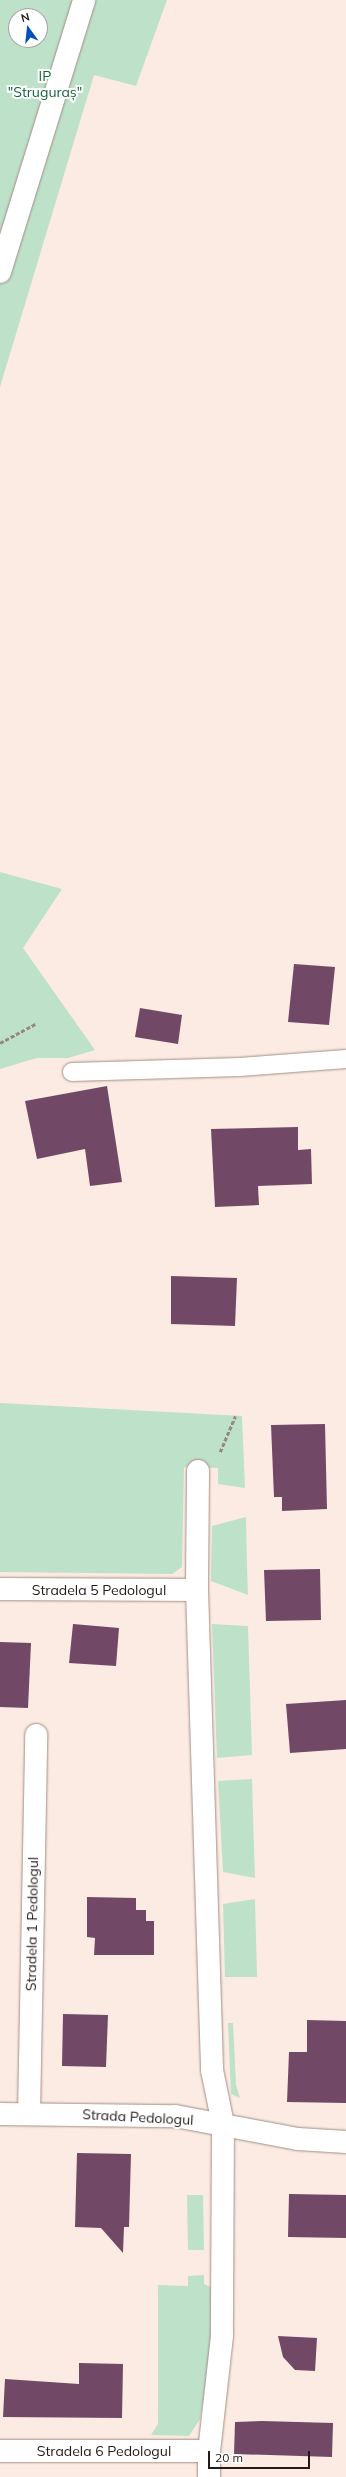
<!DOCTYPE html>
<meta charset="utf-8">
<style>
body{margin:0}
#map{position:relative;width:346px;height:2477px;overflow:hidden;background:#fcebe2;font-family:Mulish,sans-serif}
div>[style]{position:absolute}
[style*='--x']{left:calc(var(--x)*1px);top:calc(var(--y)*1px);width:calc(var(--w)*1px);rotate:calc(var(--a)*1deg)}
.green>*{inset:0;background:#bee1ca}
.building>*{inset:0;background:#724867}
.path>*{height:2.5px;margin-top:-1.25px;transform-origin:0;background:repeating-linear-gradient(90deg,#958982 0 4px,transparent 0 6px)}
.roads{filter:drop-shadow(0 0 1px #a28f85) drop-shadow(0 0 1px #a28f85)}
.service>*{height:18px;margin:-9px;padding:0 9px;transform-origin:9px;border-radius:9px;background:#fff}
.minor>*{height:22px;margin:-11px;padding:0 11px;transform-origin:11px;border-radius:11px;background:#fff}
span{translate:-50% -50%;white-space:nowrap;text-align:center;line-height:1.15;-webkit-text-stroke:4px #fff;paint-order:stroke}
.park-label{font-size:14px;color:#11653b}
.street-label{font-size:14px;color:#211a16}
.north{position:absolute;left:8px;top:8px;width:40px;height:40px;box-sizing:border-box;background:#fff;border:1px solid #a6a3a2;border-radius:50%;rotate:345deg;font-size:11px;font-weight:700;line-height:16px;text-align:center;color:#211a16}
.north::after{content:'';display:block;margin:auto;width:14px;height:18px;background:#0051bb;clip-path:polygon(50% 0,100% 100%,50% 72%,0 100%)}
.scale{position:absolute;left:208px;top:2451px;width:102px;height:18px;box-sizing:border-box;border:2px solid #211a16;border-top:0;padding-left:5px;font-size:12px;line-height:14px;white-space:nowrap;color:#211a16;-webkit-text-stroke:3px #fff;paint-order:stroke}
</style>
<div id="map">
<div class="green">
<div style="clip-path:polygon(evenodd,0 0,167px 0,136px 86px,94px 75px,0 387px,0 0,16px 16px,40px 16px,40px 40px,16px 40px,16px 16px)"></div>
<div style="clip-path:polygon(0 872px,62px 889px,23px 948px,95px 1050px,68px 1058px,37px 1058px,0 1069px)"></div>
<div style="clip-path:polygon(0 1403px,242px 1416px,245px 1488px,218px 1484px,218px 1468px,184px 1467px,182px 1567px,172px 1574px,0 1572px)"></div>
<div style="clip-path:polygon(246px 1517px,247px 1566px,248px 1595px,211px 1581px,212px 1526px)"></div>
<div style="clip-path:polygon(212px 1624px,248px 1626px,252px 1755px,217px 1758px)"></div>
<div style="clip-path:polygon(252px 1779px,254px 1850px,255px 1878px,223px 1872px,218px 1781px)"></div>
<div style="clip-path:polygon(255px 1899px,257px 1977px,225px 1977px,223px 1904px)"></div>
<div style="clip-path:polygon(228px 2023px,233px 2023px,236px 2085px,240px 2098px,231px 2094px)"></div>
<div style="clip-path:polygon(187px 2195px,203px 2195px,204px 2250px,188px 2250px)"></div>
<div style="clip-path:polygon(204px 2275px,204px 2284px,213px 2288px,211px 2352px,200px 2419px,189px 2436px,151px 2435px,158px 2424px,158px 2285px,188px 2286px,188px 2276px)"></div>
</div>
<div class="building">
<div style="clip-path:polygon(294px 964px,335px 967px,329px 1025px,288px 1022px)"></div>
<div style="clip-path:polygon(140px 1008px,182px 1015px,178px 1044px,135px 1037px)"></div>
<div style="clip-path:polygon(107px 1086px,122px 1182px,90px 1186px,85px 1149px,37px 1159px,25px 1101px)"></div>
<div style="clip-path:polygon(298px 1127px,298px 1150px,311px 1149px,312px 1184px,258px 1186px,259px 1205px,215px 1207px,211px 1129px)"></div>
<div style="clip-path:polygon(171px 1276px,237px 1278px,235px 1326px,171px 1324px)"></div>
<div style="clip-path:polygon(325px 1424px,327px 1509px,282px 1511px,282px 1497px,274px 1497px,271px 1425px)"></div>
<div style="clip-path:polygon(320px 1569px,321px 1620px,266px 1621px,264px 1570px)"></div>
<div style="clip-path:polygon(73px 1624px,119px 1628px,116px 1666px,69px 1663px)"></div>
<div style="clip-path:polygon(0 1642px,31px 1643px,28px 1708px,0 1707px)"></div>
<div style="clip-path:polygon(346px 1700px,346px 1749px,290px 1753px,286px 1704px)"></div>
<div style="clip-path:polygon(87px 1897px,136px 1898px,136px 1910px,146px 1910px,146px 1921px,154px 1921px,154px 1955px,94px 1955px,95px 1938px,87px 1937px)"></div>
<div style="clip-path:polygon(63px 2014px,108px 2015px,106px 2067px,62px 2066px)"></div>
<div style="clip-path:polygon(307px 2020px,346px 2021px,346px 2103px,287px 2102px,289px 2052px,307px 2052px)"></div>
<div style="clip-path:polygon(77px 2153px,131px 2154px,129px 2227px,124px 2227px,123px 2253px,101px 2228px,75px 2227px)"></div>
<div style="clip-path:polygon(289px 2194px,346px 2195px,346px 2238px,288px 2237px)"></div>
<div style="clip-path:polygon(278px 2336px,317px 2338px,315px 2371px,295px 2370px,283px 2357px)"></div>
<div style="clip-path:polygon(79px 2363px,123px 2364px,122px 2418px,3px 2417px,5px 2379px,79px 2384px)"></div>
<div style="clip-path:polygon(262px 2421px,333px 2423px,332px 2457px,234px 2454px,235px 2422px)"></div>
</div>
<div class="path">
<div style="--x:0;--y:1043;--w:42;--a:-28.4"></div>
<div style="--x:220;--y:1452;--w:39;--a:-67"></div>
</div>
<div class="roads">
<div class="service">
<div style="--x:72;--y:1072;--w:168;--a:-1.7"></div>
<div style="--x:240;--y:1067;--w:106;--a:-4.3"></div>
</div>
<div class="minor">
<div style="--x:0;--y:272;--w:285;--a:-72.8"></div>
<div style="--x:198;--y:1471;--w:119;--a:90.5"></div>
<div style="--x:197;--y:1590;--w:480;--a:88.2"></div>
<div style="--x:212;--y:2070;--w:55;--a:78.5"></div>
<div style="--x:223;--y:2124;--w:212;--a:90.3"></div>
<div style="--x:222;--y:2336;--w:116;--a:96.4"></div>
<div style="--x:209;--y:2451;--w:26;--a:90"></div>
<div style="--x:0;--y:1589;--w:197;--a:0.3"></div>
<div style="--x:0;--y:2114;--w:175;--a:0.7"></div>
<div style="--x:175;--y:2116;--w:125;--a:10.6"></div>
<div style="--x:298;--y:2139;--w:48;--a:3.6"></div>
<div style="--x:29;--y:2114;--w:379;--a:-88.9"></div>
<div style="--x:0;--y:2451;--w:209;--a:0"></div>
</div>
</div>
<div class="park-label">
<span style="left:45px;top:84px">IP<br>"Struguraș"</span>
</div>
<div class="street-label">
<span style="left:99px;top:1590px">Stradela 5 Pedologul</span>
<span style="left:32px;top:1924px;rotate:-89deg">Stradela 1 Pedologul</span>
<span style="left:138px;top:2117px;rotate:3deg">Strada Pedologul</span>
<span style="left:104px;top:2451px">Stradela 6 Pedologul</span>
</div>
<div class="north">N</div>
<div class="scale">20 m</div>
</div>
